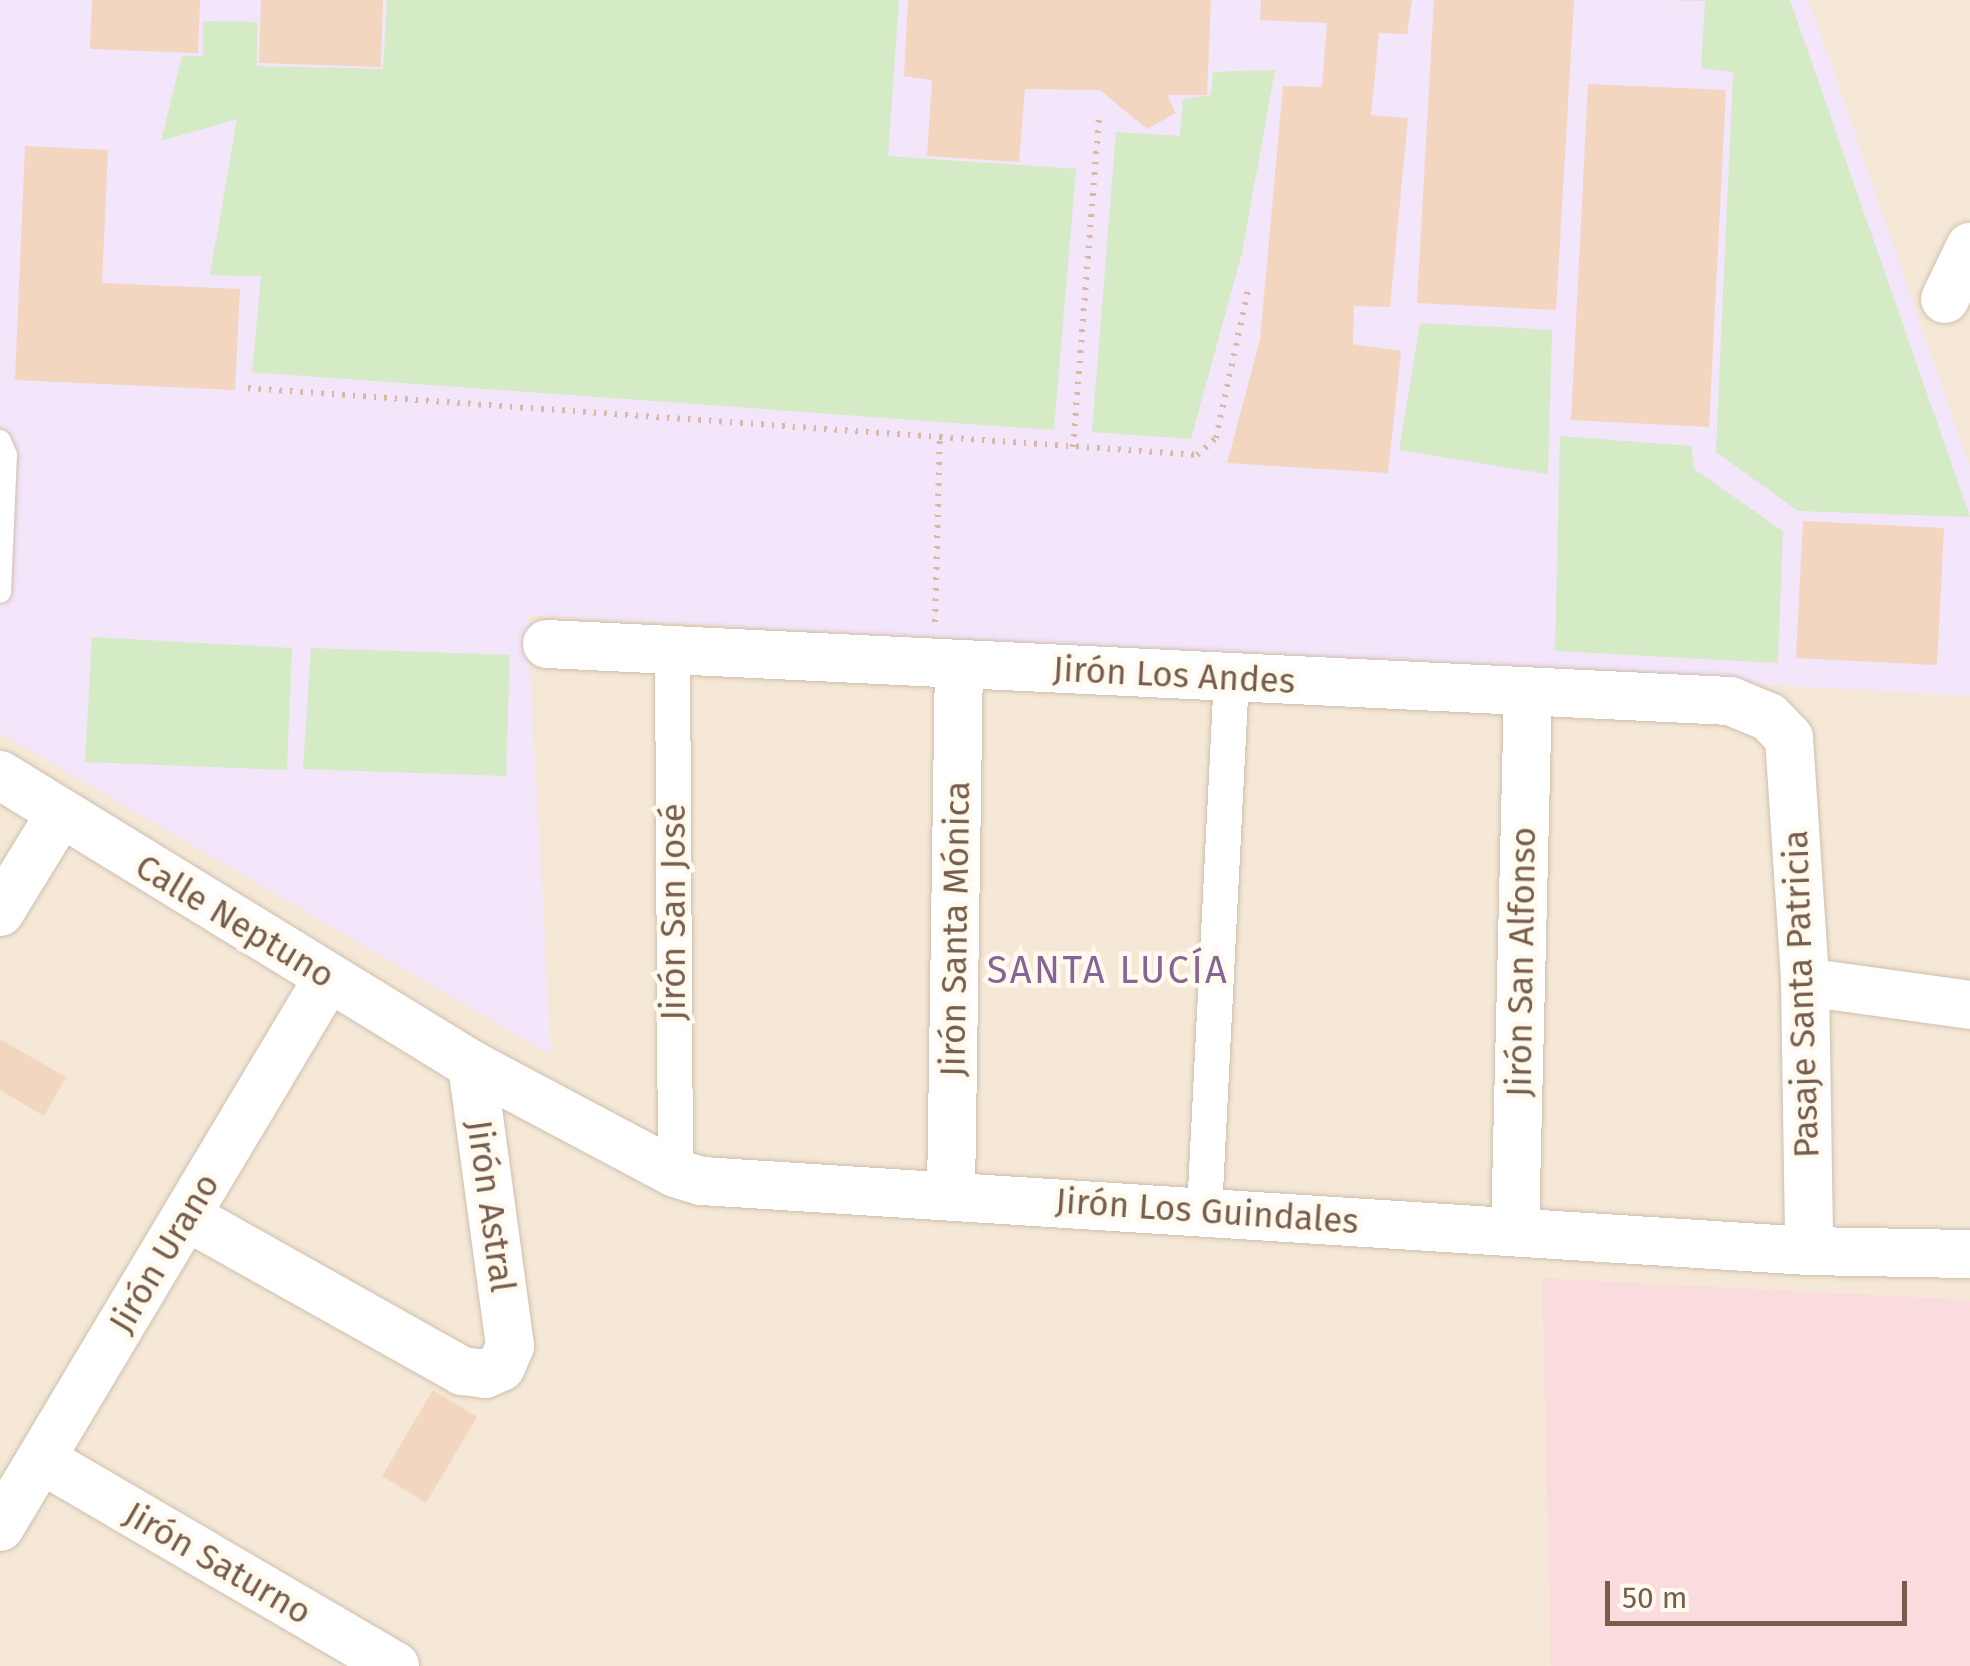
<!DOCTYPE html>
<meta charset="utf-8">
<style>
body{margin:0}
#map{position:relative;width:1970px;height:1666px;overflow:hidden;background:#fdf6e9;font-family:"Fira Sans",sans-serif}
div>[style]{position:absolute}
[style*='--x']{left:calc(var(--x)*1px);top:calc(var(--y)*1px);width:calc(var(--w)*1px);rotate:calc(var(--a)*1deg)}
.residential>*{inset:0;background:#f5e8d7}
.education>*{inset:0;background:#f3e5fa}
.medical>*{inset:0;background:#fbdcde}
.green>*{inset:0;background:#d4ebc6}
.building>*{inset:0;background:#f3d6c0}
.path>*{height:6px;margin-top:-3px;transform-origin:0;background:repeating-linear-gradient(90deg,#d8baa2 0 2.5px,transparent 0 10.5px)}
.roads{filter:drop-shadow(0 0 2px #cfbead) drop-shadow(0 0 2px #cfbead)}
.service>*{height:22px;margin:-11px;padding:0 11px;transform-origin:11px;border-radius:11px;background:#fff}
.pedestrian>*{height:35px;margin:-17.5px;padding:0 17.5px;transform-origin:17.5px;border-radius:17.5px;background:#fff}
.minor>*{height:48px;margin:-24px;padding:0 24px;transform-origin:24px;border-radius:24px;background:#fff}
span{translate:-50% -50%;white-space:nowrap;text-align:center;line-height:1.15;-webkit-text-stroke:9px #fffaef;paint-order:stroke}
.street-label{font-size:35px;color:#785d4b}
.neighbourhood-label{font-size:38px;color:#866494;letter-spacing:2.5px}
.scale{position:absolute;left:1605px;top:1581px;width:302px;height:45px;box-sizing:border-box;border:5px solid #785d4b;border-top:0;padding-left:12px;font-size:30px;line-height:35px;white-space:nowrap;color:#785d4b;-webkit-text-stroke:8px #fffaef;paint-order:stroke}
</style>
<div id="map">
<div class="residential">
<div style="clip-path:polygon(0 0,1970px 0,1970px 1666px,0 1666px)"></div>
</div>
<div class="education">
<div style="clip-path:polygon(0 0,1809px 0,1970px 468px,1970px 696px,527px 615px,551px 1055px,0 733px)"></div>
</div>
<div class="medical">
<div style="clip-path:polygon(1542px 1278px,1970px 1300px,1970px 1666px,1551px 1666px)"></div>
</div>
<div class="green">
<div style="clip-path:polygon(387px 0,899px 0,888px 156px,1076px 169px,1054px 430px,252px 372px,261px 276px,210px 275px,237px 119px,161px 141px,182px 56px,203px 56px,203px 21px,257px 22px,257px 66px,383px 69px)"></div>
<div style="clip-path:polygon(1662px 0,1790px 0,1970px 517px,1798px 511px,1716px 452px,1733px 72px,1701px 68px,1705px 1px)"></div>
<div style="clip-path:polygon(1275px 70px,1242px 253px,1191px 439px,1092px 432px,1116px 132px,1180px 136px,1183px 99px,1211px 95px,1213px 72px)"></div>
<div style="clip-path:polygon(1420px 323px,1552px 330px,1548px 474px,1399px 450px)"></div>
<div style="clip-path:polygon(1560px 436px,1691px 446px,1694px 469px,1783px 531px,1778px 663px,1555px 651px)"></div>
<div style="clip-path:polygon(92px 637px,292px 648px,287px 770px,85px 762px)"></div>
<div style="clip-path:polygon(311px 648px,510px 655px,506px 776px,303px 769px)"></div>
</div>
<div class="building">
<div style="clip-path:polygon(92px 0,200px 0,198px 53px,90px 49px)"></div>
<div style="clip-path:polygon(261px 0,383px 0,381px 67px,259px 63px)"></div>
<div style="clip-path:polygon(908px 0,1211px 0,1207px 95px,1167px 95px,1176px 113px,1147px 129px,1100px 90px,1025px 89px,1019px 162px,927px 156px,932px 80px,904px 76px)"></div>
<div style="clip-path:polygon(1261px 0,1412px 0,1407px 34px,1379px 33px,1371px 115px,1408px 118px,1390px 307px,1354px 306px,1353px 344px,1401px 351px,1388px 473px,1227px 463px,1260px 340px,1283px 86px,1322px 87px,1327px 23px,1260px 20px)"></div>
<div style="clip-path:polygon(1434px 0,1574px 0,1556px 310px,1417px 303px)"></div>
<div style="clip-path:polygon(1588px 84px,1726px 90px,1709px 427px,1571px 420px)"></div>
<div style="clip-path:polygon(25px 146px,108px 150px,102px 283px,240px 289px,235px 390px,15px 380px)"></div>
<div style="clip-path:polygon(1803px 521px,1944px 528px,1937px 665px,1796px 658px)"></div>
<div style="clip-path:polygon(0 1039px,66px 1077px,44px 1116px,0 1090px)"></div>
<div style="clip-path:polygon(433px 1390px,477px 1417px,426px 1503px,382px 1476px)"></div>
</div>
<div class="path">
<div style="--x:248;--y:388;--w:694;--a:4.05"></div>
<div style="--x:1073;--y:447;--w:328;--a:-85.5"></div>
<div style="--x:935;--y:622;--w:185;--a:-88.5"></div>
<div style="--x:940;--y:437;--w:258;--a:4"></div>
<div style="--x:1197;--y:455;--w:25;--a:-42"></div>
<div style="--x:1216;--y:438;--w:156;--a:-77.8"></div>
</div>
<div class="roads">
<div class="service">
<div style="--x:0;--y:441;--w:15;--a:67"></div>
<div style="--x:6;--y:455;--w:137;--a:92.5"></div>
</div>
<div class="pedestrian">
<div style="--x:672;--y:651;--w:522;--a:89.67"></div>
<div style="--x:1204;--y:1211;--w:535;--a:-87.11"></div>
</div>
<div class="minor">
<div style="--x:1945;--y:299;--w:58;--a:-64.3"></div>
<div style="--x:547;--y:644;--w:1184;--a:2.76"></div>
<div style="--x:1730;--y:701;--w:42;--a:22.3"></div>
<div style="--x:1769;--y:717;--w:29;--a:46"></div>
<div style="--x:1789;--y:738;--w:245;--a:86.2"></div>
<div style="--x:1805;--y:982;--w:269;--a:89.1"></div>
<div style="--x:0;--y:775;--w:554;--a:31.57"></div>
<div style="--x:472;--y:1065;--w:230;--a:28"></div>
<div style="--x:675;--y:1173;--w:28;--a:17"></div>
<div style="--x:702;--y:1181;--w:1109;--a:3.62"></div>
<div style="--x:1809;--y:1251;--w:161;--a:1.1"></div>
<div style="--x:0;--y:912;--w:115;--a:-58.5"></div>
<div style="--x:1805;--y:982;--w:167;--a:7.9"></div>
<div style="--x:951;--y:1194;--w:530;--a:-89.14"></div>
<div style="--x:186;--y:1216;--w:317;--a:29.3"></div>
<div style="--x:462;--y:1371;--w:23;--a:7"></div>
<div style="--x:485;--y:1374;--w:17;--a:-24"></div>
<div style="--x:501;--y:1367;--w:23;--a:-67"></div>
<div style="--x:510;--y:1346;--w:284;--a:-97.7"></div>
<div style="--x:1515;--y:1231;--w:539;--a:-88.62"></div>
<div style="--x:41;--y:1459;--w:410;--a:30.3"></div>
<div style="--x:0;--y:1527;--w:640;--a:-59.14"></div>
</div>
</div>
<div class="street-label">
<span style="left:1174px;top:675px;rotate:3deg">Jirón Los Andes</span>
<span style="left:673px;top:912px;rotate:-90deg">Jirón San José</span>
<span style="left:235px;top:921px;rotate:31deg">Calle Neptuno</span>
<span style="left:955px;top:929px;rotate:-89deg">Jirón Santa Mónica</span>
<span style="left:1521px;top:962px;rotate:-89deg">Jirón San Alfonso</span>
<span style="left:1801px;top:994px;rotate:-92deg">Pasaje Santa Patricia</span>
<span style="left:491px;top:1206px;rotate:82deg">Jirón Astral</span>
<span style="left:1207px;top:1211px;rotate:4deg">Jirón Los Guindales</span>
<span style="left:164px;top:1253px;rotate:-59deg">Jirón Urano</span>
<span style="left:218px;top:1563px;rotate:30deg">Jirón Saturno</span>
</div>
<div class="neighbourhood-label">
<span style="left:1108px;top:971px">SANTA LUCÍA</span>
</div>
<div class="scale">50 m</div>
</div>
